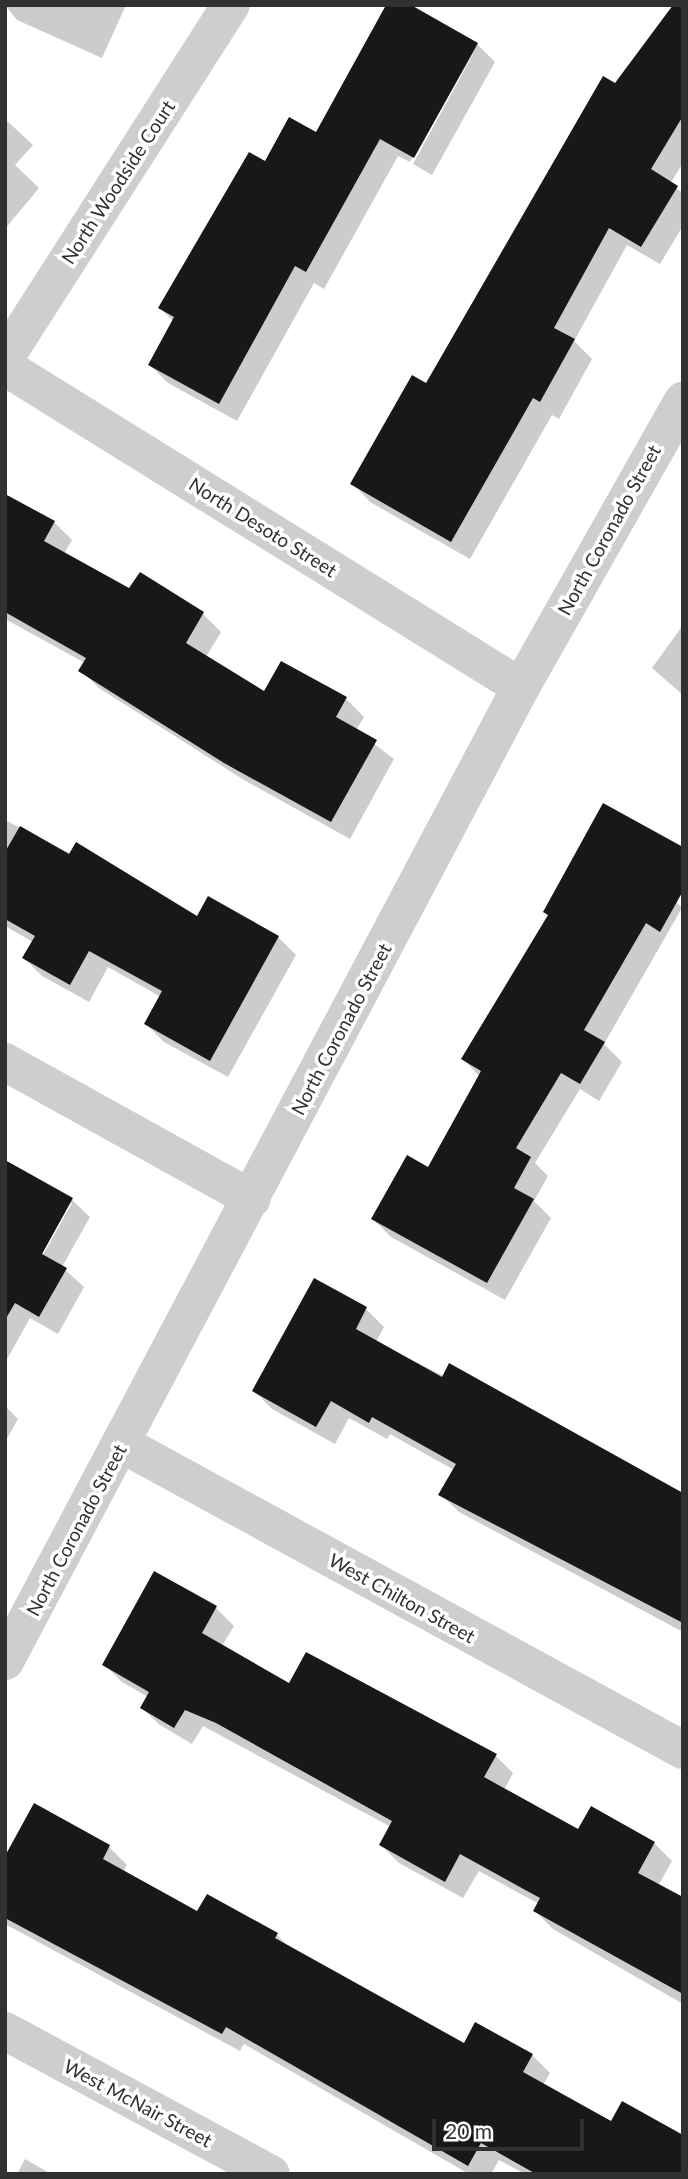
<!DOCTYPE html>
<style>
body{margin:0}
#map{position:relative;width:688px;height:2179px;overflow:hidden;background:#fff;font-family:Lato,sans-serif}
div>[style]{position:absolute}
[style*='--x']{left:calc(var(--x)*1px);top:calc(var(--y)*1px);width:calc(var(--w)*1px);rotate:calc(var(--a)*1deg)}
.shadow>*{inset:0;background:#0003}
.building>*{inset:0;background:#181818}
.minor>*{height:38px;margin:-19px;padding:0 19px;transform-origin:19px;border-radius:19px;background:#cecece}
span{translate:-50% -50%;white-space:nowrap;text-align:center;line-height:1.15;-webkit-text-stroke:7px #fff;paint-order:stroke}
.street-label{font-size:19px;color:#313131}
.frame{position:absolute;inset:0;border:7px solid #313131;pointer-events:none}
.scale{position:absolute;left:432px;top:2119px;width:152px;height:32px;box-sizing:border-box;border:4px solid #313131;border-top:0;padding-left:9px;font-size:21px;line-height:24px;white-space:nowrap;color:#313131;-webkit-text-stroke:5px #fff;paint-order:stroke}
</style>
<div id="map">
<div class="shadow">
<div style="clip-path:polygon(5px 5px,126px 5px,102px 58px,17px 20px)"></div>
<div style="clip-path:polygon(683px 5px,683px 163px,670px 184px,683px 193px,683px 226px,660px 264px,627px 245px,574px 341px,592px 359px,559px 419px,552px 415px,470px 559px,370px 502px,353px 484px,426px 385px,615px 86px)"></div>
<div style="clip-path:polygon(477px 44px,495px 62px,432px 175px,413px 164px,477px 47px,410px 162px,398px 156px,324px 289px,314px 283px,237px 421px,168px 383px,150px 365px,174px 322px,160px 308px,266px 163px)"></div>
<div style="clip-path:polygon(5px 119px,33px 145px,15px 165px,39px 188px,5px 229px)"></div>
<div style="clip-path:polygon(5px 496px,54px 522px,72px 540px,64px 554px,130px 591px,140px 574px,203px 614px,221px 632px,206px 657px,264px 694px,346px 699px,364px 717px,356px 730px,394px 759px,350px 839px,244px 780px,99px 688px,81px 670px,85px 663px,5px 619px)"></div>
<div style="clip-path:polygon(683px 625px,683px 695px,652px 668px)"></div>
<div style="clip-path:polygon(5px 820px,198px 919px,278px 937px,296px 955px,228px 1077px,164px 1042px,146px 1024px,161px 997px,108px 967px,89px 1002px,42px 976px,24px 958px,33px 942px,5px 926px)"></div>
<div style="clip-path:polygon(672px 897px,682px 908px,604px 1044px,622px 1062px,599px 1101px,580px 1089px,535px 1163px,548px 1176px,534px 1201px,551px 1218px,505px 1300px,391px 1237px,373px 1219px,429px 1170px,480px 1077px,463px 1059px)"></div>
<div style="clip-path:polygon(evenodd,5px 1163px,72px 1200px,90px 1217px,62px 1267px,84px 1287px,58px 1334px,30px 1318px,5px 1363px,5px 1163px,68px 1203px,72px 1203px,39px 1262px,36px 1261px,68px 1203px)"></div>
<div style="clip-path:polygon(315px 1280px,366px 1309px,384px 1327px,376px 1342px,683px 1496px,683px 1632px,459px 1512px,441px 1495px,454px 1470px,390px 1434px,387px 1439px,349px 1418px,335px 1444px,272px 1409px,254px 1391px)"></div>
<div style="clip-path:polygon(5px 1406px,18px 1419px,5px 1442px)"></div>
<div style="clip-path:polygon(216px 1608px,234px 1626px,222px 1646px,290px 1685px,495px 1755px,513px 1773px,504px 1790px,579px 1831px,654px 1843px,672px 1861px,658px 1886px,683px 1899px,683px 2004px,553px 1929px,535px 1911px,539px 1904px,479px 1871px,463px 1898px,399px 1863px,381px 1845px,391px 1827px,203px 1726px,192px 1744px,160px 1725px,142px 1708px,148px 1697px,122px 1682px,104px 1664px)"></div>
<div style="clip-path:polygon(35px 1806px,109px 1847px,127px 1865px,123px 1872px,198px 1913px,277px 1935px,292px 1950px,464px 2045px,476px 2024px,532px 2055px,550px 2073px,543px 2085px,683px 2174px,525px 2174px,499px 2160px,491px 2174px,469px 2174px,244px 2044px,240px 2051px,5px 1924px,5px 1860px)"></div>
<div style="clip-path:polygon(25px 2159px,51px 2174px,17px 2174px)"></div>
</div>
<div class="building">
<div style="clip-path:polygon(386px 5px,411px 5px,478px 43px,414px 158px,380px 139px,306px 272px,295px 266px,219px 404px,148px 365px,174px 317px,158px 308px,249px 152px,265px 161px,289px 117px,316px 132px)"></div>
<div style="clip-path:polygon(673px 5px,683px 5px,683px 116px,651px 169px,678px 186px,641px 247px,609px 228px,554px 328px,575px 339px,540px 402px,533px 398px,451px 542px,350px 484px,412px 375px,426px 383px,603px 76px,615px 83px)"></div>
<div style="clip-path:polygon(5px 494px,55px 521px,44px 541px,129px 588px,140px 572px,204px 612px,186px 643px,264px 691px,281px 661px,347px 697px,336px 717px,377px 740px,331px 822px,224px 763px,78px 671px,86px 658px,5px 612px)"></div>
<div style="clip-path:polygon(603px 803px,683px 847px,683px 891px,660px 932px,646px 923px,584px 1030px,605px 1042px,580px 1084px,561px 1073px,516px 1148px,531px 1157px,514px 1188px,534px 1199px,487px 1283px,371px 1219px,407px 1155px,428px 1167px,481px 1071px,461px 1059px,548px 915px,543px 912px)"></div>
<div style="clip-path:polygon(20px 826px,69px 854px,76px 842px,197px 916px,208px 896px,279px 936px,210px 1061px,144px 1024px,162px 991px,89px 951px,70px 985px,22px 958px,35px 936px,5px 919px,5px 852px)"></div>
<div style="clip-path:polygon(5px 1160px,73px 1198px,42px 1254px,67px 1268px,39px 1317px,15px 1303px,5px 1320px)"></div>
<div style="clip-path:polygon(314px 1278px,367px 1307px,356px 1329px,442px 1377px,449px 1363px,683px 1493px,683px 1623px,438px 1495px,456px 1464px,372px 1417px,369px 1423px,331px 1401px,316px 1427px,252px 1391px)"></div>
<div style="clip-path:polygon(154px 1571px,217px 1606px,202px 1633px,289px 1683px,306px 1652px,497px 1754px,484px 1777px,578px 1829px,591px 1806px,655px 1842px,638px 1873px,683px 1897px,683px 1994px,533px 1911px,540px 1898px,460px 1854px,445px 1882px,379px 1845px,392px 1821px,216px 1723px,185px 1710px,174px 1728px,140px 1708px,149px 1692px,102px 1665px)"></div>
<div style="clip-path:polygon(34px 1803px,110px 1845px,103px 1859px,197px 1911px,207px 1894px,278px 1933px,275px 1938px,464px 2043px,475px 2022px,533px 2054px,523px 2072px,611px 2121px,622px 2101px,683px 2135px,683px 2174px,536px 2174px,481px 2143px,468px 2166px,226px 2027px,222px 2034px,5px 1918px,5px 1856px)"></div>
</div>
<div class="minor">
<div style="--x:5;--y:358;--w:419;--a:-57.4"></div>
<div style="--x:5;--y:367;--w:607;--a:31.81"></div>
<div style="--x:5;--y:1062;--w:282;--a:29"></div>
<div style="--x:122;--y:1444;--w:639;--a:28.61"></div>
<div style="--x:5;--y:1661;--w:1102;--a:-62.09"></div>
<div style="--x:521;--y:687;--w:329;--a:-60.5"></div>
<div style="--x:5;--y:2031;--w:302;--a:28.3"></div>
</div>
<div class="street-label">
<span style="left:118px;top:182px;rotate:-57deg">North Woodside Court</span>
<span style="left:263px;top:527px;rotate:32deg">North Desoto Street</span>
<span style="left:609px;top:530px;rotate:-61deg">North Coronado Street</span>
<span style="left:341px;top:1029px;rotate:-62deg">North Coronado Street</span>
<span style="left:76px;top:1530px;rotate:-62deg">North Coronado Street</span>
<span style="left:402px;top:1598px;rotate:29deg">West Chilton Street</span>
<span style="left:138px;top:2103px;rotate:28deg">West McNair Street</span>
</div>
<div class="frame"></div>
<div class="scale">20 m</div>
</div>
